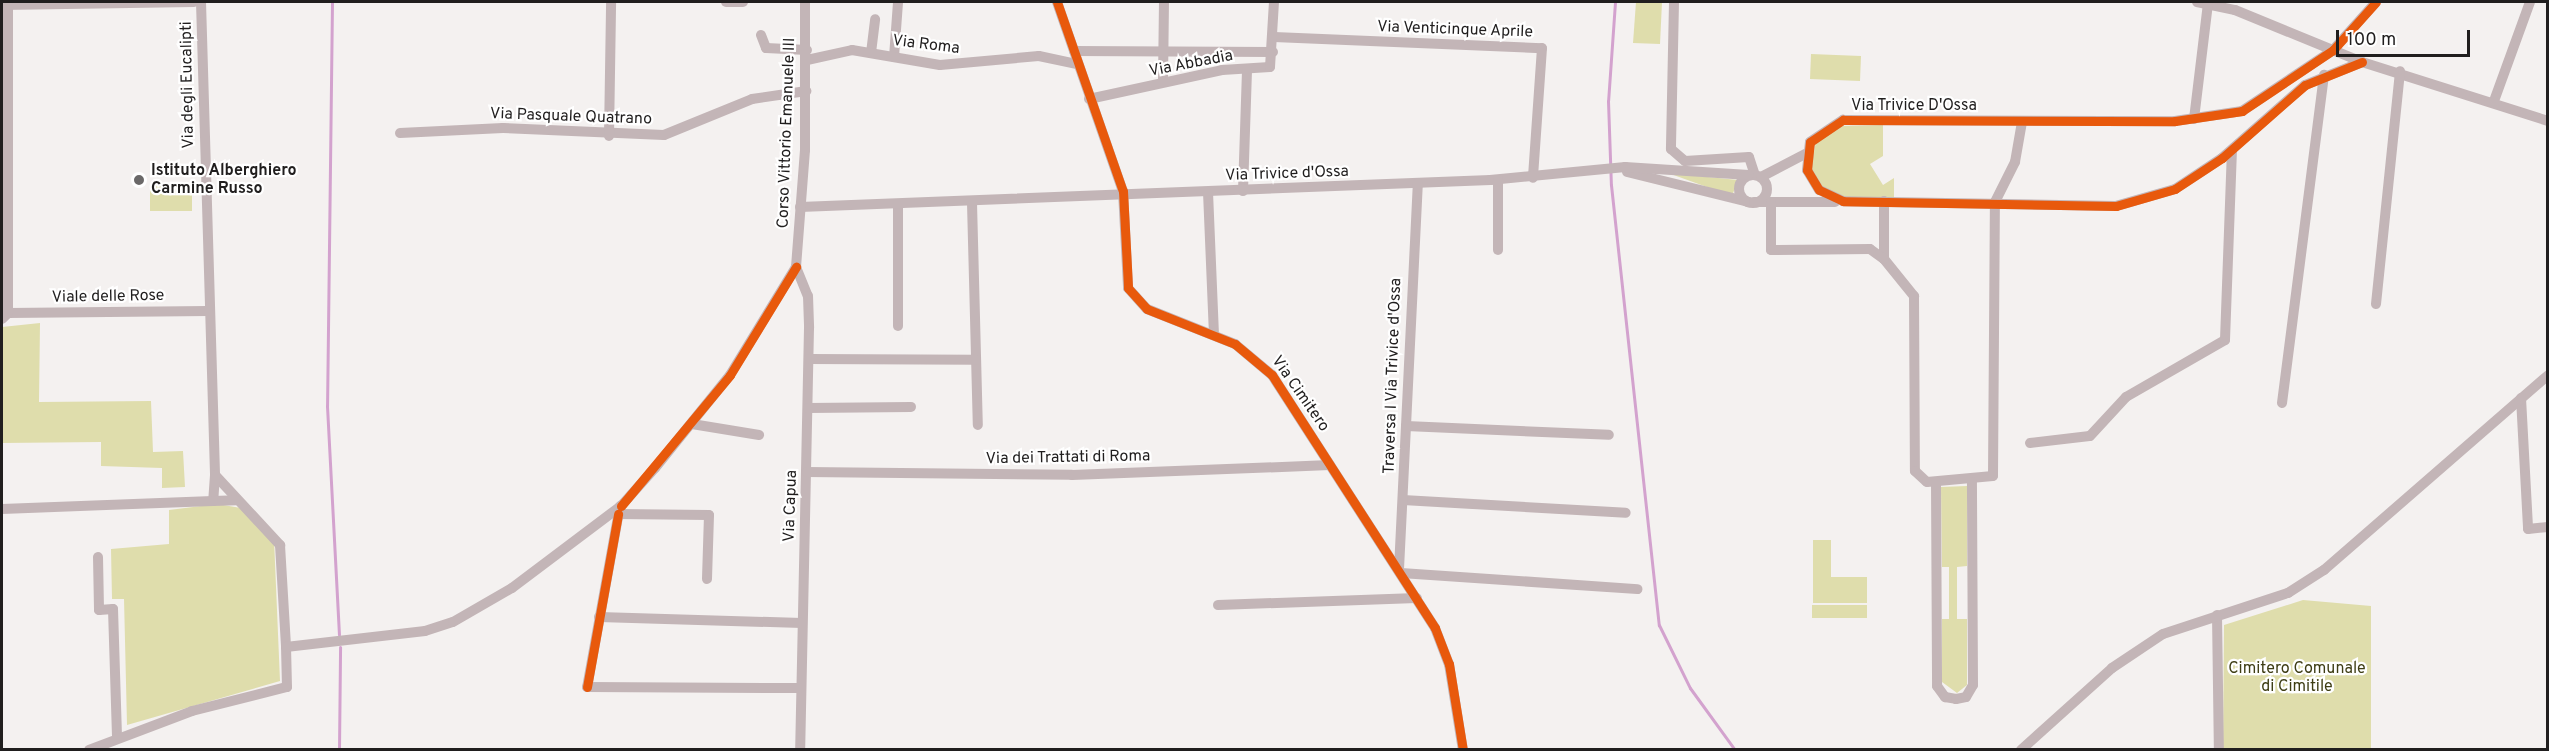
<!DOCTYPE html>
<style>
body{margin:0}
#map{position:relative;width:2549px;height:751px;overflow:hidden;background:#f4f1f0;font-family:Overpass,sans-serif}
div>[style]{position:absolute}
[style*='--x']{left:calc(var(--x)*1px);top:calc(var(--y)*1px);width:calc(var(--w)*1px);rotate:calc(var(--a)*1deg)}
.green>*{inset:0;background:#dfddac}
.stream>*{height:3px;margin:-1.5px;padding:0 1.5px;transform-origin:1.5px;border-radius:1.5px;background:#d3a2ce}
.street>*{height:10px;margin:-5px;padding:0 5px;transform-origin:5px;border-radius:5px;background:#c3b5b7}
.street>.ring{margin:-5px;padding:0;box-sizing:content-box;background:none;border:10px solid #c3b5b7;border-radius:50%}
.cycleway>*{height:9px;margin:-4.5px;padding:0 4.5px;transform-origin:4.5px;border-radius:4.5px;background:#e8590c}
.dots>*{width:16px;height:16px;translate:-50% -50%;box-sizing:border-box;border:3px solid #fff;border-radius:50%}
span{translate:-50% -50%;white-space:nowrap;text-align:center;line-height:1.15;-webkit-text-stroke:4.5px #fff;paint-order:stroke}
.street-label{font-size:16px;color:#201e1e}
.poi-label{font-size:16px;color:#201e1e;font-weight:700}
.left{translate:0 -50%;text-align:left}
.park-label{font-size:16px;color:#3e3d14}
.frame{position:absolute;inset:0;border:3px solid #201e1e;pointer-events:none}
.scale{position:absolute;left:2336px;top:30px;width:134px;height:27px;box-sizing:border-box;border:3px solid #201e1e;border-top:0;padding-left:8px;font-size:18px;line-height:21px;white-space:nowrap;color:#201e1e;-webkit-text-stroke:4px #fff;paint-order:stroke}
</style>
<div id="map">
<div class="green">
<div style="clip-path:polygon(1636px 2px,1662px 2px,1660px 44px,1633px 43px)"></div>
<div style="clip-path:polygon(1811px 54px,1861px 56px,1860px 81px,1810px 79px)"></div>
<div style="clip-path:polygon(1883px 125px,1883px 156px,1870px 164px,1883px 185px,1894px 178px,1894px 198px,1843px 198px,1821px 187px,1811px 168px,1816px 141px,1839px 126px)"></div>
<div style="clip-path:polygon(1668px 173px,1738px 180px,1732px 196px)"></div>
<div style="clip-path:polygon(150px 185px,192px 185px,192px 211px,150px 211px)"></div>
<div style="clip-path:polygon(40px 323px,39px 402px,151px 401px,153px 452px,183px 451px,185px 487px,162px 488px,162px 468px,101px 466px,101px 442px,2px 443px,2px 327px)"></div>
<div style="clip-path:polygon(1967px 486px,1967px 566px,1957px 567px,1957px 619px,1967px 619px,1967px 685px,1957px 693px,1942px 682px,1942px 619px,1949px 619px,1949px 567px,1942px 567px,1941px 487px)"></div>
<div style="clip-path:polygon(217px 504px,241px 508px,274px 539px,280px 681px,127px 725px,124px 599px,112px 599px,111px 549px,169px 544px,169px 510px)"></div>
<div style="clip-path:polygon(1813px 540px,1831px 540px,1831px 577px,1867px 577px,1867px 603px,1813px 603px)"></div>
<div style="clip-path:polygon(2303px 600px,2371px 606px,2371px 749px,2223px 750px,2224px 625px)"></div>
<div style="clip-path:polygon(1812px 605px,1867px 605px,1867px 618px,1812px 618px)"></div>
</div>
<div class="stream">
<div style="--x:332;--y:2;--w:404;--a:90.7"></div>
<div style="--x:327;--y:406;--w:229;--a:87"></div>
<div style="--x:1615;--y:2;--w:99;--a:94"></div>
<div style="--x:1608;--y:101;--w:84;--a:88"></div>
<div style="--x:1611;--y:185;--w:443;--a:83.8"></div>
<div style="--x:1659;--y:625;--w:70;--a:63.8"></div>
<div style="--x:1690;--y:688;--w:77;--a:54"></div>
<div style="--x:339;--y:750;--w:103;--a:-89.4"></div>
</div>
<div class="street">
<div style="--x:201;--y:2;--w:473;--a:88.3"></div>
<div style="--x:215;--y:475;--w:96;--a:47.1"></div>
<div style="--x:280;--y:545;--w:102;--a:86.6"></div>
<div style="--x:726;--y:2;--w:17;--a:0"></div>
<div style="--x:1057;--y:2;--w:200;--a:70.8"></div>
<div style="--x:1123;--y:191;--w:97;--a:87"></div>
<div style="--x:1128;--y:288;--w:28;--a:48"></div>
<div style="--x:1147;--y:309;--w:95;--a:21.7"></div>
<div style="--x:1235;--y:344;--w:48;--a:40"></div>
<div style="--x:1272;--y:375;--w:301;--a:57.2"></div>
<div style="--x:1435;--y:628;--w:39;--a:69"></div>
<div style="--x:1449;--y:664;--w:87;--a:80.8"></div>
<div style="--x:1674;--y:2;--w:147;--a:91.2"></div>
<div style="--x:1671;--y:149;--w:18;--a:41"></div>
<div style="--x:1685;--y:161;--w:64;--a:-3.6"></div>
<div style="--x:1749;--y:157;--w:19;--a:72"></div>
<div style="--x:2197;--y:2;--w:39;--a:12"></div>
<div style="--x:2235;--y:10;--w:137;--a:22.3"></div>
<div style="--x:2362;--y:62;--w:195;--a:17.6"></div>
<div style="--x:2;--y:5;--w:192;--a:-0.9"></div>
<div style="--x:761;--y:35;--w:14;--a:69"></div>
<div style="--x:766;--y:48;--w:41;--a:2.8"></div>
<div style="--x:1274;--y:37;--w:268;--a:2.4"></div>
<div style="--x:1542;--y:48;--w:130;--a:94"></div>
<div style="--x:1074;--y:51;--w:199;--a:0.3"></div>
<div style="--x:871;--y:53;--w:34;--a:-83"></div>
<div style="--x:894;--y:57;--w:54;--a:-85.8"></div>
<div style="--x:807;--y:60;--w:46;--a:-12.5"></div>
<div style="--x:852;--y:50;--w:89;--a:9.7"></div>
<div style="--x:940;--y:65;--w:99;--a:-5.2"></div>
<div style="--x:1039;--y:56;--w:39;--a:12"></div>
<div style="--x:2362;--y:62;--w:61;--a:158"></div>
<div style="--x:2305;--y:85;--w:111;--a:138.7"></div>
<div style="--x:2222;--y:158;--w:56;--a:146.6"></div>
<div style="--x:2175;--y:189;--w:61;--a:163.9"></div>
<div style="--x:2116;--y:206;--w:273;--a:-179"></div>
<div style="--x:1843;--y:201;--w:26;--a:-155"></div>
<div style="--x:1819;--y:190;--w:23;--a:-121"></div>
<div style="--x:1807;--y:170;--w:28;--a:-84"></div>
<div style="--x:1810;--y:142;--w:40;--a:-34"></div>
<div style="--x:1843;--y:120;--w:332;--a:0.2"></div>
<div style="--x:2175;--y:121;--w:68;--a:-8.5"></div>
<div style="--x:2242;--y:111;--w:110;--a:-33.8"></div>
<div style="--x:2333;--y:50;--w:64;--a:-48.1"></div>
<div style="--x:1163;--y:82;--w:80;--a:-89.3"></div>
<div style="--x:1089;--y:99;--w:136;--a:-12.3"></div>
<div style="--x:1222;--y:70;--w:48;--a:-3.6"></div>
<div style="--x:1270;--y:67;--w:65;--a:-86.5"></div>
<div style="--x:2494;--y:101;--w:105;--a:-70"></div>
<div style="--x:2194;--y:119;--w:116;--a:-83.1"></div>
<div style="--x:400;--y:133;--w:103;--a:-2.8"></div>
<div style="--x:503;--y:128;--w:161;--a:2.5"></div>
<div style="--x:664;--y:135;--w:95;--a:-22.2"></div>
<div style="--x:752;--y:99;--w:55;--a:-8.4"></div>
<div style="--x:609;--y:136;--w:134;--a:-89.1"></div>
<div style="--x:1627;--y:172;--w:126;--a:13.8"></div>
<div class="ring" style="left:1739px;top:175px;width:18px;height:18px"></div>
<div style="--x:1761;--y:177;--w:50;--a:-27.6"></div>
<div style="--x:1243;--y:191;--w:122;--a:-88.1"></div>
<div style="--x:1208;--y:192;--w:141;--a:87.6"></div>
<div style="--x:1884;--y:201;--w:58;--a:90"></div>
<div style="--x:1884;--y:259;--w:48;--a:51"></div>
<div style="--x:1914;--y:296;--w:175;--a:89.7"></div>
<div style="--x:1915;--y:471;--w:16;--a:43"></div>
<div style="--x:1927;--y:482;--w:66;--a:-5.2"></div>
<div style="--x:1993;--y:476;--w:274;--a:-89.6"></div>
<div style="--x:1995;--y:202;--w:45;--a:-63.4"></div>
<div style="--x:2015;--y:162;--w:41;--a:-80.1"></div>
<div style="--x:1754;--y:202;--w:81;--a:0"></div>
<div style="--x:972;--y:203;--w:222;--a:88.5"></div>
<div style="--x:1771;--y:203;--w:47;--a:90"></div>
<div style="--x:1771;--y:250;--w:99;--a:-0.6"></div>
<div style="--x:1870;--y:249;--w:17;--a:36"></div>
<div style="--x:898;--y:205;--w:121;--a:90"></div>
<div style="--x:800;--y:207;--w:691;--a:-2.24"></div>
<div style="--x:1490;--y:180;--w:136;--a:-5.5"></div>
<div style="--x:1625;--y:167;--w:124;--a:3.7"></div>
<div style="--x:1498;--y:250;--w:70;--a:-90"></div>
<div style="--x:796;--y:267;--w:31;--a:68"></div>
<div style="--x:808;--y:296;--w:32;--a:88"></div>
<div style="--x:809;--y:328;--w:422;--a:91.2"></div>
<div style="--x:796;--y:267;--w:117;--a:-85.6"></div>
<div style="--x:805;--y:150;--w:148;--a:-90"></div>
<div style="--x:2376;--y:304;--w:234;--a:-84.1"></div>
<div style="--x:8;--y:313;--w:200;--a:-0.6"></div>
<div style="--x:2;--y:319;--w:8;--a:-45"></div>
<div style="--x:8;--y:313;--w:308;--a:-90"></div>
<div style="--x:809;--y:359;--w:167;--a:0.3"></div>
<div style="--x:2521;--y:398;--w:131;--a:86.9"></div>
<div style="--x:2528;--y:529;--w:20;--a:-6"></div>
<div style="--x:2282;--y:403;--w:331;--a:-82.7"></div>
<div style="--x:808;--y:408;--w:103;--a:-0.6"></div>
<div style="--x:692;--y:424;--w:68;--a:9.3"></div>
<div style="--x:1406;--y:426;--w:203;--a:2.5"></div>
<div style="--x:2030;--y:443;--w:60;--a:-6.7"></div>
<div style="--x:2090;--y:436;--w:53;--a:-47.3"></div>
<div style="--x:2126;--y:397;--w:114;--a:-29.9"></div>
<div style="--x:2225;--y:340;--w:190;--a:-87.9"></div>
<div style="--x:807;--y:472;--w:265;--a:0.6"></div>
<div style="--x:1072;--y:475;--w:258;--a:-2.2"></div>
<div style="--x:215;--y:475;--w:26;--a:94"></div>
<div style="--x:213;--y:501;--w:23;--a:-2"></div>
<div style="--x:1936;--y:482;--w:204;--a:89.7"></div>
<div style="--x:1937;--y:686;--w:14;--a:54"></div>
<div style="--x:1945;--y:697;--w:11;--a:10"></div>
<div style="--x:1956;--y:699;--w:10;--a:-11"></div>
<div style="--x:1966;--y:697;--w:14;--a:-60"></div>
<div style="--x:1973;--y:685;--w:203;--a:-90.3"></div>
<div style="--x:1403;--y:500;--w:223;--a:3.3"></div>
<div style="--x:620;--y:506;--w:184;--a:100.3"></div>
<div style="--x:587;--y:687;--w:213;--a:0.3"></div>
<div style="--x:2;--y:509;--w:211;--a:-2.2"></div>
<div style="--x:618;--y:514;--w:91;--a:0.6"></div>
<div style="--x:709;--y:515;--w:64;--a:91.8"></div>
<div style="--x:98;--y:557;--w:53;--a:88.9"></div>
<div style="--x:99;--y:610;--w:14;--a:-4"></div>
<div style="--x:113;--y:609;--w:127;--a:88.2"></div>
<div style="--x:1399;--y:569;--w:386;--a:-87.2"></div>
<div style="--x:1401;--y:573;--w:237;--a:3.9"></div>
<div style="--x:1218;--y:605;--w:199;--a:-2"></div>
<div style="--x:2217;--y:615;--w:135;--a:89.2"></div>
<div style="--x:599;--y:617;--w:203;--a:1.7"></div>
<div style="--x:89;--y:750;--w:110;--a:-20.7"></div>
<div style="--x:192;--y:711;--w:98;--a:-14.2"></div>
<div style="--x:287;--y:687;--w:40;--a:-91.4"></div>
<div style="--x:286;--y:647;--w:140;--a:-6.6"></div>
<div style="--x:425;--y:631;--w:29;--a:-18"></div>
<div style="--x:453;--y:622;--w:68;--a:-30"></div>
<div style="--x:512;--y:588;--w:136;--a:-37"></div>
<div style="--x:621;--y:506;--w:51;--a:-48.2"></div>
<div style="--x:655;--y:468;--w:119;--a:-51.1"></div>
<div style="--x:730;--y:375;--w:127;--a:-58.6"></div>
<div style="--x:2021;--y:750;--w:122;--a:-42"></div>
<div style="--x:2112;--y:668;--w:61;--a:-33.7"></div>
<div style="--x:2163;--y:634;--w:132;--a:-18.2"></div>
<div style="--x:2288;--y:593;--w:43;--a:-32.6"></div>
<div style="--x:2324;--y:570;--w:297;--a:-41"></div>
</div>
<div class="cycleway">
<div style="--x:1057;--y:2;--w:200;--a:70.8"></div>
<div style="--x:1123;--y:191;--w:97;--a:87"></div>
<div style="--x:1128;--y:288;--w:28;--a:48"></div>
<div style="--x:1147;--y:309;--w:95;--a:21.7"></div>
<div style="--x:1235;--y:344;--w:48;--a:40"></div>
<div style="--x:1272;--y:375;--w:301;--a:57.2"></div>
<div style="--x:1435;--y:628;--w:39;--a:69"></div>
<div style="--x:1449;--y:664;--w:87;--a:80.8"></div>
<div style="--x:2362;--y:62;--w:61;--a:158"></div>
<div style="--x:2305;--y:85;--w:111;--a:138.7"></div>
<div style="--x:2222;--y:158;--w:56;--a:146.6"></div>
<div style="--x:2175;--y:189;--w:61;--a:163.9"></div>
<div style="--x:2116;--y:206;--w:273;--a:-179"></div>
<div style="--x:1843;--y:201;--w:26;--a:-155"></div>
<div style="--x:1819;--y:190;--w:23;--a:-121"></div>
<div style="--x:1807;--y:170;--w:28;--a:-84"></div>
<div style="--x:1810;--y:142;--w:40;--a:-34"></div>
<div style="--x:1843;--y:120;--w:332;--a:0.2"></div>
<div style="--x:2175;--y:121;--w:68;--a:-8.5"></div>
<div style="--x:2242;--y:111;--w:110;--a:-33.8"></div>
<div style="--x:2333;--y:50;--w:64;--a:-48.1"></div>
<div style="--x:621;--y:506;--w:170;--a:-50.2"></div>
<div style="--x:730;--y:375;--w:127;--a:-58.6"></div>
<div style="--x:587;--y:687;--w:176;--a:-79.8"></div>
</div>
<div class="dots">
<div style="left:139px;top:180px;background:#6a6868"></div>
</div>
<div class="street-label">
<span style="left:1455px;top:30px;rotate:2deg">Via Venticinque Aprile</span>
<span style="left:926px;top:45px;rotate:7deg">Via Roma</span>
<span style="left:1191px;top:64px;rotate:-11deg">Via Abbadia</span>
<span style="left:188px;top:85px;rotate:-91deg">Via degli Eucalipti</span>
<span style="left:1914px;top:106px">Via Trivice D'Ossa</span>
<span style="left:571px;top:117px;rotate:2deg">Via Pasquale Quatrano</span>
<span style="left:787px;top:133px;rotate:-88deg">Corso Vittorio Emanuele III</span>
<span style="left:1287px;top:174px;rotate:-2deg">Via Trivice d'Ossa</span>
<span style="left:108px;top:297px;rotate:-1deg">Viale delle Rose</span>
<span style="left:1393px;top:376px;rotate:-88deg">Traversa I Via Trivice d'Ossa</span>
<span style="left:1300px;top:394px;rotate:55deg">Via Cimitero</span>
<span style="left:1068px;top:458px;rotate:-1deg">Via dei Trattati di Roma</span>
<span style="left:791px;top:506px;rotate:-88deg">Via Capua</span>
</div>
<div class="poi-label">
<span class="left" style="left:151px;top:180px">Istituto Alberghiero<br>Carmine Russo</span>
</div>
<div class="park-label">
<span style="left:2297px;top:678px">Cimitero Comunale<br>di Cimitile</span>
</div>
<div class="frame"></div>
<div class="scale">100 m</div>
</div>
